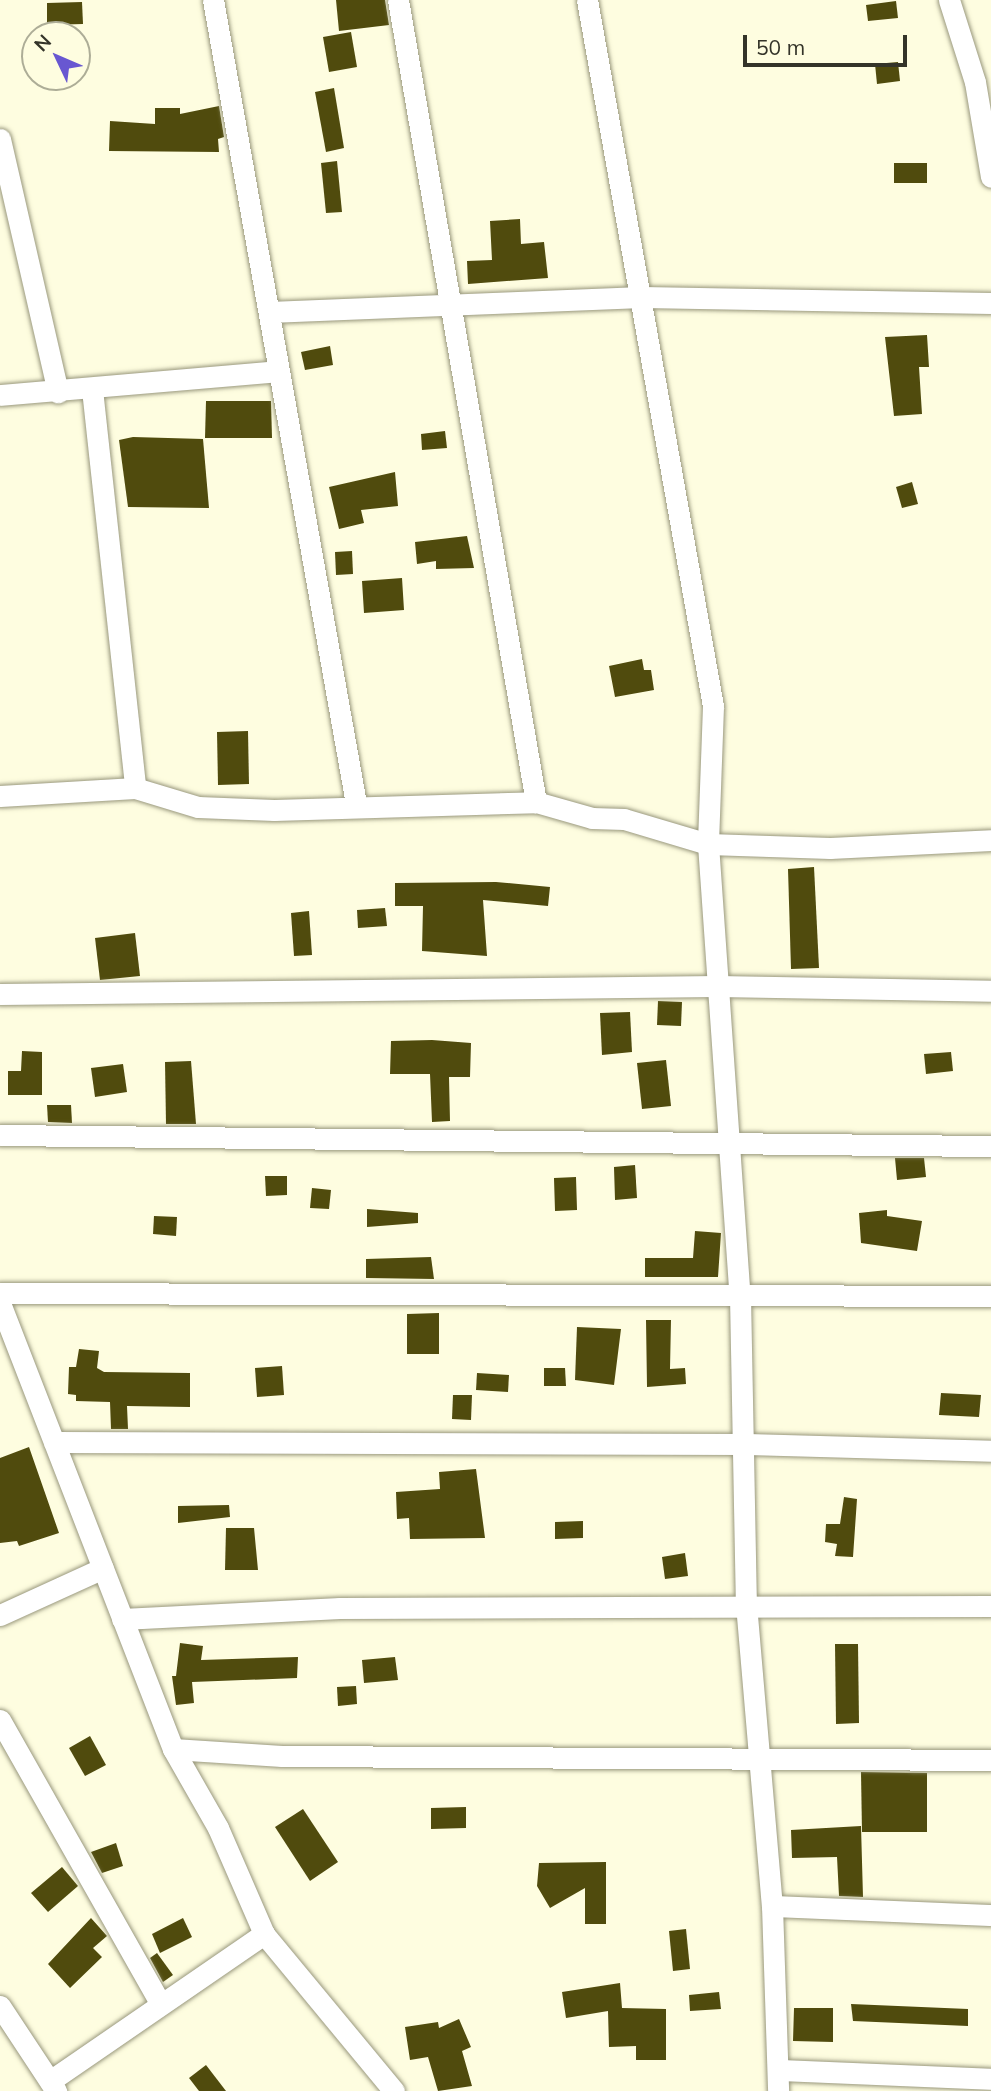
<!DOCTYPE html>
<style>
body{margin:0}
#map{position:relative;width:991px;height:2091px;overflow:hidden;background:#fefde0;font-family:Mulish,sans-serif}
div>[style]{position:absolute}
[style*='--x']{left:calc(var(--x)*1px);top:calc(var(--y)*1px);width:calc(var(--w)*1px);rotate:calc(var(--a)*1deg)}
.building>*{inset:0;background:#504b0d}
.roads{filter:drop-shadow(0 0 2px #99987d) drop-shadow(0 0 2px #99987d)}
.street>*{height:21px;margin:-10.5px;padding:0 10.5px;transform-origin:10.5px;border-radius:10.5px;background:#fff}
span{translate:-50% -50%;white-space:nowrap;text-align:center;line-height:1.15;-webkit-text-stroke:7px #fefde0;paint-order:stroke}
.north{position:absolute;left:21px;top:21px;width:70px;height:70px;box-sizing:border-box;background:#fefde0;border:2px solid #adad97;border-radius:50%;rotate:314deg;font-size:19px;font-weight:700;line-height:28px;text-align:center;color:#343429}
.north::after{content:'';display:block;margin:auto;width:24px;height:32px;background:#6857d1;clip-path:polygon(50% 0,100% 100%,50% 72%,0 100%)}
.scale{position:absolute;left:743px;top:35px;width:164px;height:32px;box-sizing:border-box;border:4px solid #343429;border-top:0;padding-left:9px;font-size:21px;line-height:24px;white-space:nowrap;color:#343429;-webkit-text-stroke:5px #fefde0;paint-order:stroke}
</style>
<div id="map">
<div class="building">
<div style="clip-path:polygon(336px 0,385px 0,389px 25px,339px 31px)"></div>
<div style="clip-path:polygon(896px 1px,898px 18px,868px 21px,866px 5px)"></div>
<div style="clip-path:polygon(82px 2px,83px 24px,47px 25px,47px 3px)"></div>
<div style="clip-path:polygon(351px 32px,357px 67px,329px 72px,323px 37px)"></div>
<div style="clip-path:polygon(898px 62px,900px 81px,877px 84px,875px 64px)"></div>
<div style="clip-path:polygon(334px 88px,344px 148px,326px 152px,315px 92px)"></div>
<div style="clip-path:polygon(219px 106px,224px 137px,218px 139px,219px 152px,109px 151px,110px 121px,155px 124px,155px 108px,180px 108px,180px 114px)"></div>
<div style="clip-path:polygon(337px 161px,342px 212px,326px 213px,321px 163px)"></div>
<div style="clip-path:polygon(894px 163px,927px 163px,927px 183px,894px 183px)"></div>
<div style="clip-path:polygon(520px 219px,521px 244px,544px 242px,548px 278px,468px 284px,467px 261px,492px 260px,490px 221px)"></div>
<div style="clip-path:polygon(927px 335px,929px 367px,919px 367px,922px 414px,894px 416px,885px 337px)"></div>
<div style="clip-path:polygon(330px 346px,333px 365px,305px 370px,301px 352px)"></div>
<div style="clip-path:polygon(206px 401px,271px 401px,272px 438px,205px 438px)"></div>
<div style="clip-path:polygon(445px 431px,447px 448px,422px 450px,421px 434px)"></div>
<div style="clip-path:polygon(133px 437px,203px 439px,209px 508px,128px 507px,119px 440px)"></div>
<div style="clip-path:polygon(395px 472px,398px 506px,361px 510px,364px 523px,339px 529px,329px 487px)"></div>
<div style="clip-path:polygon(912px 482px,918px 504px,902px 508px,896px 487px)"></div>
<div style="clip-path:polygon(467px 536px,474px 568px,436px 569px,436px 561px,417px 564px,415px 542px)"></div>
<div style="clip-path:polygon(352px 551px,353px 574px,336px 575px,335px 552px)"></div>
<div style="clip-path:polygon(402px 578px,404px 610px,364px 613px,362px 581px)"></div>
<div style="clip-path:polygon(642px 659px,644px 670px,651px 670px,654px 690px,615px 697px,609px 666px)"></div>
<div style="clip-path:polygon(248px 731px,249px 784px,218px 785px,217px 732px)"></div>
<div style="clip-path:polygon(814px 867px,819px 968px,791px 969px,788px 869px)"></div>
<div style="clip-path:polygon(496px 882px,550px 887px,548px 906px,483px 900px,487px 956px,422px 951px,423px 906px,395px 906px,395px 883px)"></div>
<div style="clip-path:polygon(385px 908px,387px 926px,358px 928px,357px 910px)"></div>
<div style="clip-path:polygon(309px 911px,312px 955px,294px 956px,291px 913px)"></div>
<div style="clip-path:polygon(135px 933px,140px 976px,100px 980px,95px 938px)"></div>
<div style="clip-path:polygon(658px 1001px,682px 1002px,681px 1026px,657px 1025px)"></div>
<div style="clip-path:polygon(630px 1012px,632px 1052px,602px 1055px,600px 1013px)"></div>
<div style="clip-path:polygon(432px 1040px,471px 1043px,470px 1077px,449px 1077px,450px 1121px,432px 1122px,430px 1074px,390px 1074px,391px 1041px)"></div>
<div style="clip-path:polygon(22px 1051px,42px 1052px,42px 1095px,8px 1095px,8px 1071px,21px 1071px)"></div>
<div style="clip-path:polygon(951px 1052px,953px 1071px,926px 1074px,924px 1054px)"></div>
<div style="clip-path:polygon(666px 1060px,671px 1106px,642px 1109px,637px 1063px)"></div>
<div style="clip-path:polygon(191px 1061px,196px 1124px,166px 1124px,165px 1062px)"></div>
<div style="clip-path:polygon(123px 1064px,127px 1092px,95px 1097px,91px 1068px)"></div>
<div style="clip-path:polygon(47px 1105px,71px 1105px,72px 1123px,48px 1122px)"></div>
<div style="clip-path:polygon(895px 1158px,924px 1158px,926px 1177px,897px 1180px)"></div>
<div style="clip-path:polygon(635px 1165px,637px 1198px,615px 1200px,614px 1167px)"></div>
<div style="clip-path:polygon(265px 1176px,287px 1176px,287px 1195px,266px 1196px)"></div>
<div style="clip-path:polygon(576px 1177px,577px 1210px,555px 1211px,554px 1178px)"></div>
<div style="clip-path:polygon(312px 1188px,331px 1190px,329px 1209px,310px 1208px)"></div>
<div style="clip-path:polygon(367px 1209px,418px 1213px,418px 1223px,367px 1227px)"></div>
<div style="clip-path:polygon(887px 1210px,887px 1216px,922px 1221px,917px 1251px,861px 1243px,859px 1213px)"></div>
<div style="clip-path:polygon(154px 1216px,177px 1217px,176px 1236px,153px 1234px)"></div>
<div style="clip-path:polygon(695px 1231px,721px 1233px,718px 1277px,645px 1277px,645px 1258px,693px 1258px)"></div>
<div style="clip-path:polygon(431px 1257px,434px 1279px,366px 1278px,366px 1259px)"></div>
<div style="clip-path:polygon(439px 1313px,439px 1354px,407px 1354px,407px 1314px)"></div>
<div style="clip-path:polygon(646px 1320px,671px 1320px,670px 1369px,685px 1368px,686px 1384px,647px 1387px)"></div>
<div style="clip-path:polygon(577px 1327px,621px 1329px,614px 1385px,575px 1380px)"></div>
<div style="clip-path:polygon(79px 1349px,99px 1351px,97px 1368px,104px 1372px,190px 1373px,190px 1407px,127px 1406px,128px 1429px,111px 1429px,110px 1402px,76px 1401px,76px 1395px,68px 1394px,69px 1367px,76px 1367px)"></div>
<div style="clip-path:polygon(282px 1366px,284px 1395px,257px 1397px,255px 1368px)"></div>
<div style="clip-path:polygon(544px 1368px,565px 1368px,566px 1386px,544px 1386px)"></div>
<div style="clip-path:polygon(477px 1373px,509px 1375px,508px 1392px,476px 1390px)"></div>
<div style="clip-path:polygon(941px 1393px,981px 1395px,979px 1417px,939px 1415px)"></div>
<div style="clip-path:polygon(453px 1395px,472px 1395px,471px 1420px,452px 1419px)"></div>
<div style="clip-path:polygon(29px 1447px,59px 1533px,19px 1546px,17px 1541px,0 1543px,0 1458px)"></div>
<div style="clip-path:polygon(476px 1469px,485px 1538px,410px 1539px,409px 1518px,397px 1519px,396px 1492px,440px 1489px,439px 1472px)"></div>
<div style="clip-path:polygon(844px 1497px,857px 1499px,853px 1557px,835px 1556px,837px 1544px,825px 1542px,826px 1524px,840px 1524px)"></div>
<div style="clip-path:polygon(229px 1505px,230px 1517px,178px 1523px,178px 1506px)"></div>
<div style="clip-path:polygon(583px 1521px,583px 1538px,555px 1539px,555px 1522px)"></div>
<div style="clip-path:polygon(226px 1528px,254px 1528px,258px 1570px,225px 1570px)"></div>
<div style="clip-path:polygon(685px 1553px,688px 1576px,665px 1579px,662px 1557px)"></div>
<div style="clip-path:polygon(180px 1643px,203px 1646px,201px 1660px,298px 1657px,297px 1678px,192px 1682px,194px 1703px,176px 1705px,172px 1676px,176px 1676px)"></div>
<div style="clip-path:polygon(835px 1644px,858px 1644px,859px 1723px,836px 1724px)"></div>
<div style="clip-path:polygon(395px 1657px,398px 1680px,364px 1683px,362px 1660px)"></div>
<div style="clip-path:polygon(356px 1686px,357px 1704px,338px 1706px,337px 1687px)"></div>
<div style="clip-path:polygon(90px 1736px,106px 1765px,85px 1776px,69px 1748px)"></div>
<div style="clip-path:polygon(861px 1772px,927px 1773px,927px 1832px,862px 1832px)"></div>
<div style="clip-path:polygon(466px 1807px,466px 1828px,431px 1829px,431px 1808px)"></div>
<div style="clip-path:polygon(303px 1809px,338px 1862px,310px 1881px,275px 1827px)"></div>
<div style="clip-path:polygon(861px 1826px,863px 1897px,839px 1896px,837px 1857px,792px 1858px,791px 1830px)"></div>
<div style="clip-path:polygon(116px 1843px,123px 1866px,102px 1873px,91px 1852px)"></div>
<div style="clip-path:polygon(606px 1862px,606px 1924px,585px 1924px,585px 1888px,550px 1908px,537px 1886px,539px 1863px)"></div>
<div style="clip-path:polygon(62px 1867px,78px 1886px,48px 1912px,31px 1893px)"></div>
<div style="clip-path:polygon(91px 1918px,107px 1936px,93px 1948px,102px 1957px,70px 1988px,48px 1964px)"></div>
<div style="clip-path:polygon(183px 1918px,192px 1937px,160px 1953px,152px 1934px)"></div>
<div style="clip-path:polygon(686px 1929px,690px 1969px,673px 1971px,669px 1931px)"></div>
<div style="clip-path:polygon(157px 1953px,173px 1975px,163px 1982px,150px 1958px)"></div>
<div style="clip-path:polygon(620px 1983px,622px 2008px,666px 2009px,666px 2060px,636px 2060px,636px 2046px,609px 2047px,608px 2011px,566px 2018px,562px 1992px)"></div>
<div style="clip-path:polygon(719px 1992px,721px 2009px,690px 2011px,689px 1995px)"></div>
<div style="clip-path:polygon(851px 2004px,968px 2009px,968px 2026px,853px 2021px)"></div>
<div style="clip-path:polygon(794px 2008px,833px 2008px,833px 2042px,793px 2041px)"></div>
<div style="clip-path:polygon(459px 2019px,471px 2047px,462px 2051px,472px 2086px,438px 2091px,428px 2057px,410px 2060px,405px 2027px,438px 2022px,439px 2028px)"></div>
<div style="clip-path:polygon(206px 2065px,226px 2091px,199px 2091px,189px 2078px)"></div>
</div>
<div class="roads">
<div class="street">
<div style="--x:213;--y:0;--w:817;--a:79.91"></div>
<div style="--x:398;--y:0;--w:814;--a:80.24"></div>
<div style="--x:587;--y:0;--w:717;--a:79.88"></div>
<div style="--x:713;--y:706;--w:138;--a:92.1"></div>
<div style="--x:708;--y:844;--w:453;--a:86"></div>
<div style="--x:740;--y:1296;--w:308;--a:88.9"></div>
<div style="--x:746;--y:1604;--w:303;--a:85.1"></div>
<div style="--x:772;--y:1906;--w:185;--a:88.1"></div>
<div style="--x:949;--y:0;--w:86;--a:72.4"></div>
<div style="--x:975;--y:82;--w:96;--a:80.4"></div>
<div style="--x:0;--y:139;--w:260;--a:77.1"></div>
<div style="--x:269;--y:312;--w:373;--a:-2.3"></div>
<div style="--x:642;--y:297;--w:349;--a:1"></div>
<div style="--x:92;--y:389;--w:401;--a:83.8"></div>
<div style="--x:0;--y:395;--w:279;--a:-4.9"></div>
<div style="--x:0;--y:796;--w:135;--a:-3.4"></div>
<div style="--x:135;--y:788;--w:66;--a:16.8"></div>
<div style="--x:198;--y:807;--w:76;--a:2.3"></div>
<div style="--x:274;--y:810;--w:262;--a:-1.7"></div>
<div style="--x:536;--y:802;--w:58;--a:15.9"></div>
<div style="--x:592;--y:818;--w:32;--a:2"></div>
<div style="--x:624;--y:819;--w:88;--a:16.6"></div>
<div style="--x:708;--y:844;--w:122;--a:1.9"></div>
<div style="--x:830;--y:848;--w:161;--a:-2.8"></div>
<div style="--x:0;--y:994;--w:717;--a:-0.64"></div>
<div style="--x:717;--y:986;--w:274;--a:1"></div>
<div style="--x:0;--y:1135;--w:991;--a:0.64"></div>
<div style="--x:0;--y:1293;--w:991;--a:0.17"></div>
<div style="--x:0;--y:1303;--w:478;--a:68.8"></div>
<div style="--x:173;--y:1749;--w:91;--a:60.3"></div>
<div style="--x:218;--y:1828;--w:116;--a:66.5"></div>
<div style="--x:264;--y:1934;--w:204;--a:50.4"></div>
<div style="--x:54;--y:1442;--w:693;--a:0.17"></div>
<div style="--x:747;--y:1444;--w:244;--a:1.6"></div>
<div style="--x:0;--y:1615;--w:113;--a:-24.5"></div>
<div style="--x:122;--y:1619;--w:218;--a:-2.9"></div>
<div style="--x:340;--y:1608;--w:651;--a:-0.18"></div>
<div style="--x:0;--y:1720;--w:325;--a:60.5"></div>
<div style="--x:173;--y:1749;--w:109;--a:3.7"></div>
<div style="--x:282;--y:1756;--w:709;--a:0.32"></div>
<div style="--x:772;--y:1906;--w:219;--a:2.4"></div>
<div style="--x:0;--y:2006;--w:102;--a:56.6"></div>
<div style="--x:779;--y:2070;--w:212;--a:2.4"></div>
<div style="--x:50;--y:2081;--w:260;--a:-34.5"></div>
</div>
</div>
<div class="north">N</div>
<div class="scale">50 m</div>
</div>
